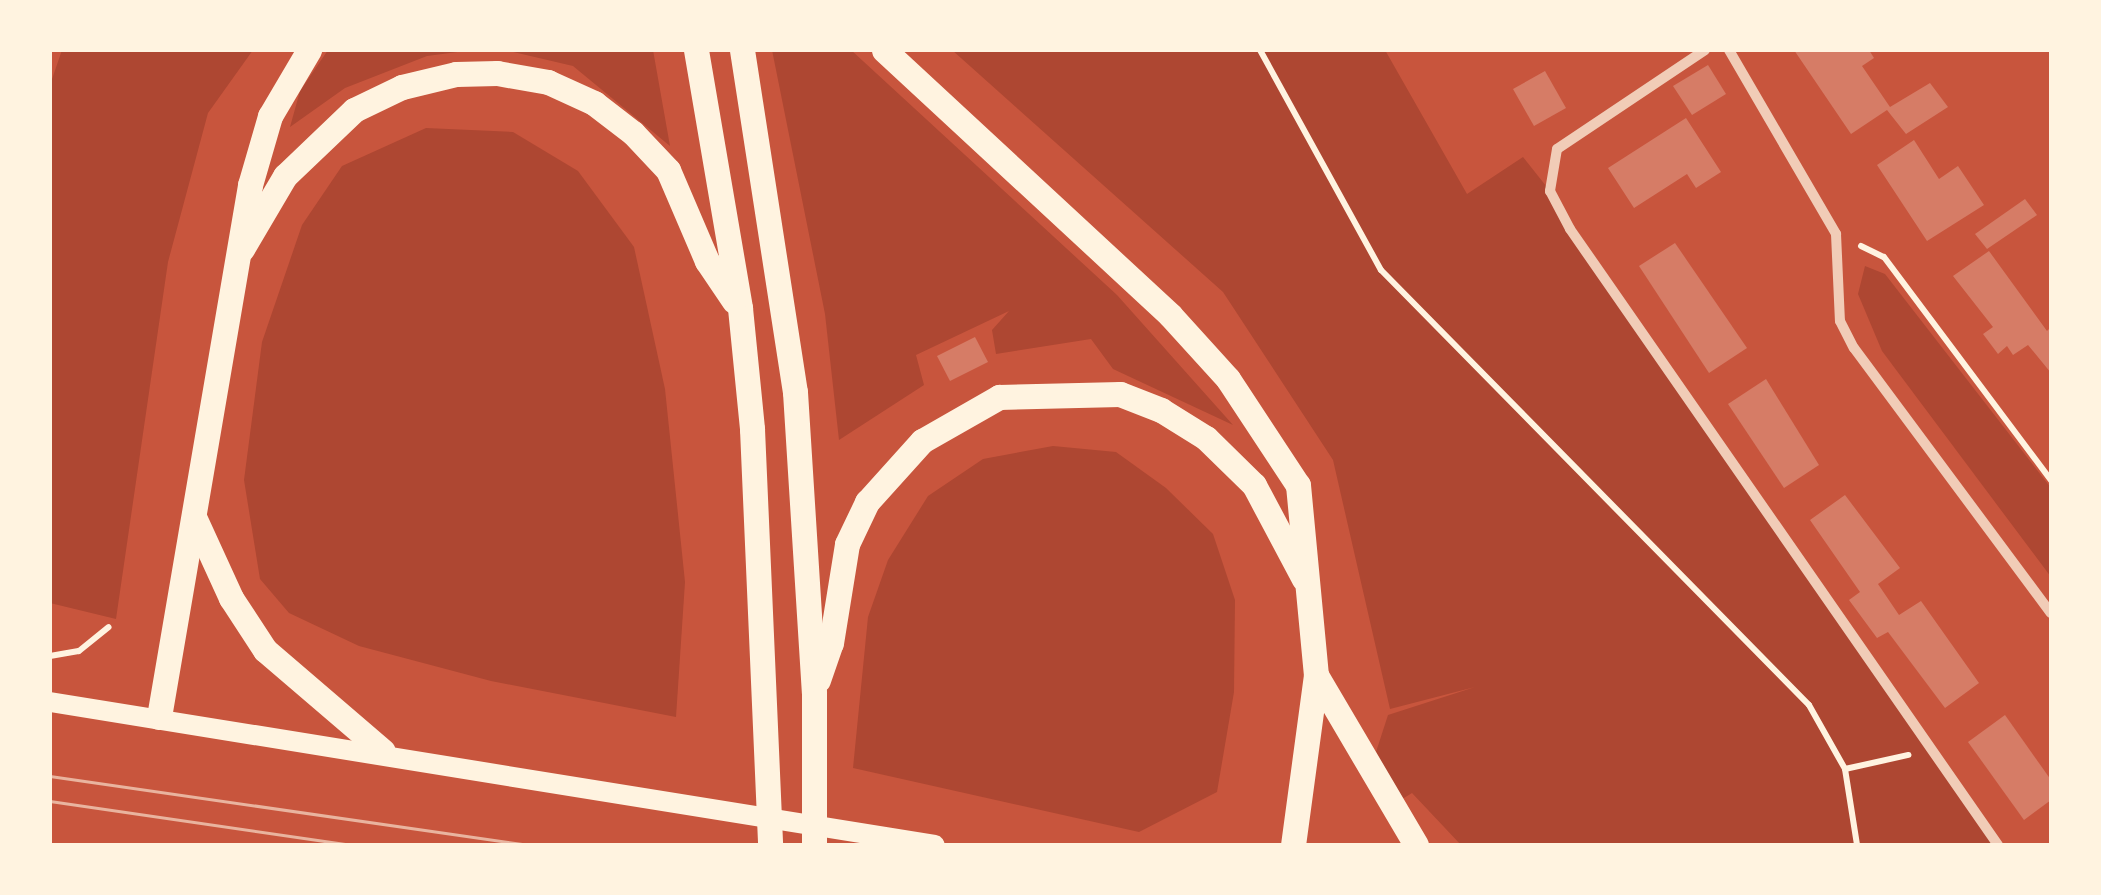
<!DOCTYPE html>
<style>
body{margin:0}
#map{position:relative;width:2101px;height:895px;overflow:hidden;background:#c8553d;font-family:Literata,serif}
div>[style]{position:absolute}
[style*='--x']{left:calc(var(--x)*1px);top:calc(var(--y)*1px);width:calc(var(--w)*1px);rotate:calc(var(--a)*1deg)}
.green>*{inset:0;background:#ae4732}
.building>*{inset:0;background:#d67c66}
.path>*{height:6px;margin:-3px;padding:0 3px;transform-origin:3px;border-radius:3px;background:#fff3e0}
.minor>*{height:10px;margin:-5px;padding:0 5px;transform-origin:5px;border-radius:5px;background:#f1ccb7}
.secondary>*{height:20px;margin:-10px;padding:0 10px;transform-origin:10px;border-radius:10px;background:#fff3e0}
.primary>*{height:25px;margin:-12.5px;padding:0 12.5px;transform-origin:12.5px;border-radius:12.5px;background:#fff3e0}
.tram>*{height:2.5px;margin:-1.25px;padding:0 1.25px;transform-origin:1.25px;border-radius:1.25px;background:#e9b49f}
span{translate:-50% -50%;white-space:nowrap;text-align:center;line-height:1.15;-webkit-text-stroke:10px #fff3e0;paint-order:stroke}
.frame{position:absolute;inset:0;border:52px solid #fff3e0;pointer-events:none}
</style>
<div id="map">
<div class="green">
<div style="clip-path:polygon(62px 50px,253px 50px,208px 113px,168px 262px,116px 619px,50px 603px,50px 85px)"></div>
<div style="clip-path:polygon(328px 50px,473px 50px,427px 56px,345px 88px,290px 127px,300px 91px)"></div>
<div style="clip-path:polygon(505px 50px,653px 50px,670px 146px,573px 66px)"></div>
<div style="clip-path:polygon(772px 50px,851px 50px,1117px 295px,1233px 425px,1113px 369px,1091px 339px,996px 354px,992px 330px,1009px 311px,916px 355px,924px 385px,839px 440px,825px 314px)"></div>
<div style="clip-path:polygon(952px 50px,1385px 50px,1467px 194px,1523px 157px,1550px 191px,1997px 845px,1461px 845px,1412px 793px,1399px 801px,1376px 752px,1388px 715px,1475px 687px,1390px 709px,1333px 460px,1223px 292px)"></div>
<div style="clip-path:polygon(426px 128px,513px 132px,578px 171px,634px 247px,665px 389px,685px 582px,676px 717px,491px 681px,359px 646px,289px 613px,260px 579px,244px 480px,262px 342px,302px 225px,342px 166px)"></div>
<div style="clip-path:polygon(1865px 266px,1885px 274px,2051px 488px,2051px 577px,1882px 351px,1858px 294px)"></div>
<div style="clip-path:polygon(1053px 446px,1116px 452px,1166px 488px,1213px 534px,1235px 600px,1234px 692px,1217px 792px,1139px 832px,853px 768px,868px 617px,888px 560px,928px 496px,983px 459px)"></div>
</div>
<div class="building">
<div style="clip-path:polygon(1794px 50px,1869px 50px,1874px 58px,1862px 66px,1890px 107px,1930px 83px,1948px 107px,1906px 134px,1887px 110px,1851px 134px)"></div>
<div style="clip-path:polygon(1708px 65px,1726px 94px,1692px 115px,1673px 86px)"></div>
<div style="clip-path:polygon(1545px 71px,1566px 108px,1534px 126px,1513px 89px)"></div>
<div style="clip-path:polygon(1686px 118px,1721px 172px,1696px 188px,1687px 174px,1634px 208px,1608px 168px)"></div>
<div style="clip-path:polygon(1914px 140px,1939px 179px,1958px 166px,1984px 205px,1927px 241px,1877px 165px)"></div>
<div style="clip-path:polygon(2025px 199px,2037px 215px,1987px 249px,1975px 234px)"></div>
<div style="clip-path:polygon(1675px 243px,1747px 348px,1709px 373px,1639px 266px)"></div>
<div style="clip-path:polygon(1989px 251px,2047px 331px,2051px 327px,2051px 373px,2028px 345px,2013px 355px,2007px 346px,1998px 354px,1983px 334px,1993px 327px,1953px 276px)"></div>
<div style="clip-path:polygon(975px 337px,988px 362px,950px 381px,937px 356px)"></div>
<div style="clip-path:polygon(1766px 379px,1819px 465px,1784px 488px,1728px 404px)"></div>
<div style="clip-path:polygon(1845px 495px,1900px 568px,1878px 584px,1899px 615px,1921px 601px,1979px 683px,1945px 708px,1888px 632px,1877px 638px,1849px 600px,1860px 592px,1810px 520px)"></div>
<div style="clip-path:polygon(2005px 715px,2051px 780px,2051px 800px,2024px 820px,1968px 742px)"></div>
</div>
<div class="path">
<div style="--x:1260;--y:50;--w:251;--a:61.2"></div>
<div style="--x:1381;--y:270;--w:610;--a:45.46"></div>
<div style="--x:1809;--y:705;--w:73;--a:60.6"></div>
<div style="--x:1845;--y:769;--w:77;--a:81"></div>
<div style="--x:1861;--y:246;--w:25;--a:26"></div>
<div style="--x:1884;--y:257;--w:279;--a:53.2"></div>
<div style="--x:50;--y:656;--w:29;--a:-10"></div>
<div style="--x:79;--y:651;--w:38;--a:-39"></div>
<div style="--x:1845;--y:769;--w:65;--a:-12.5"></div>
</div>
<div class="minor">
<div style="--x:1705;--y:50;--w:178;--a:146.2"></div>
<div style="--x:1557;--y:149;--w:43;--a:99.5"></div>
<div style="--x:1550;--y:191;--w:43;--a:62.2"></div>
<div style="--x:1570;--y:229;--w:750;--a:55.21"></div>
<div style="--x:1729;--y:50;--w:213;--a:59.8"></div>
<div style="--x:1836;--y:234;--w:87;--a:87.4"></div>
<div style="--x:1840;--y:321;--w:30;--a:63"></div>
<div style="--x:1854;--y:348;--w:330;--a:53.4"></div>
</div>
<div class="secondary">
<div style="--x:50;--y:702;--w:896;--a:9.18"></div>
</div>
<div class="primary">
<div style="--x:696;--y:50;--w:262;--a:80.3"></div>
<div style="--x:740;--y:308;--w:122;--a:84.3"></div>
<div style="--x:752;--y:429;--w:416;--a:87.5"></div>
<div style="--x:742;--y:50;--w:346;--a:81.2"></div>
<div style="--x:795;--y:392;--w:301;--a:86.4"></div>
<div style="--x:814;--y:692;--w:153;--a:90"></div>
<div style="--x:884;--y:50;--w:390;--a:42.8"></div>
<div style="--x:1170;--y:315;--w:86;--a:47.8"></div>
<div style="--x:1228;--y:379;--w:127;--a:56.6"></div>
<div style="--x:1298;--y:485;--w:191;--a:84.6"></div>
<div style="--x:1316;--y:675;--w:172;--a:97.7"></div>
<div style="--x:242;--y:249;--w:85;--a:-59.5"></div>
<div style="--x:285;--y:176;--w:95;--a:-43.7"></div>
<div style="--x:354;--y:110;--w:53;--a:-25.6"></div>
<div style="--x:402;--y:87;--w:56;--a:-13.5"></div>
<div style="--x:456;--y:74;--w:41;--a:-1.4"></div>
<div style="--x:497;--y:73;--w:52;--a:10"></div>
<div style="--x:548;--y:82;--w:51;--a:24.5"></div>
<div style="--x:594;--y:103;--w:49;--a:37.6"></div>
<div style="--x:633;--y:133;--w:51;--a:46.6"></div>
<div style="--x:668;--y:170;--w:99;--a:66.8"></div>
<div style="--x:707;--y:261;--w:48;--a:56"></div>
<div style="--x:194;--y:517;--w:89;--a:65.4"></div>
<div style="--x:231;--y:598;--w:62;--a:56.8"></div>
<div style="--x:265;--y:650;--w:155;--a:40.6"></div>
<div style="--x:1316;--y:675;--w:197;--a:59.5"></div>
<div style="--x:818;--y:680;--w:39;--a:-71"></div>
<div style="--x:831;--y:643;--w:100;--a:-80.8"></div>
<div style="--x:847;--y:544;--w:47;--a:-64.5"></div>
<div style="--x:867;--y:502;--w:82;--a:-48"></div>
<div style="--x:922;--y:441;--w:89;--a:-29.7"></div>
<div style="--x:999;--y:397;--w:121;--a:-1.4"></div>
<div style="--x:1120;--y:394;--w:44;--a:21.3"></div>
<div style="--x:1161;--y:410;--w:53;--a:31.9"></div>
<div style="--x:1206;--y:438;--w:67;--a:44.4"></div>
<div style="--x:1254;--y:485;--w:106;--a:62"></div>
<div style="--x:159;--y:717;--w:540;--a:-80.29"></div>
<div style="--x:250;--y:185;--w:72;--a:-73.8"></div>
<div style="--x:270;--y:116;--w:77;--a:-59.4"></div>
</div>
<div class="tram">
<div style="--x:50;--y:776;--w:482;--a:8.2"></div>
<div style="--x:50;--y:801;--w:303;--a:8.3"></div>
</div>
<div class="frame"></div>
</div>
